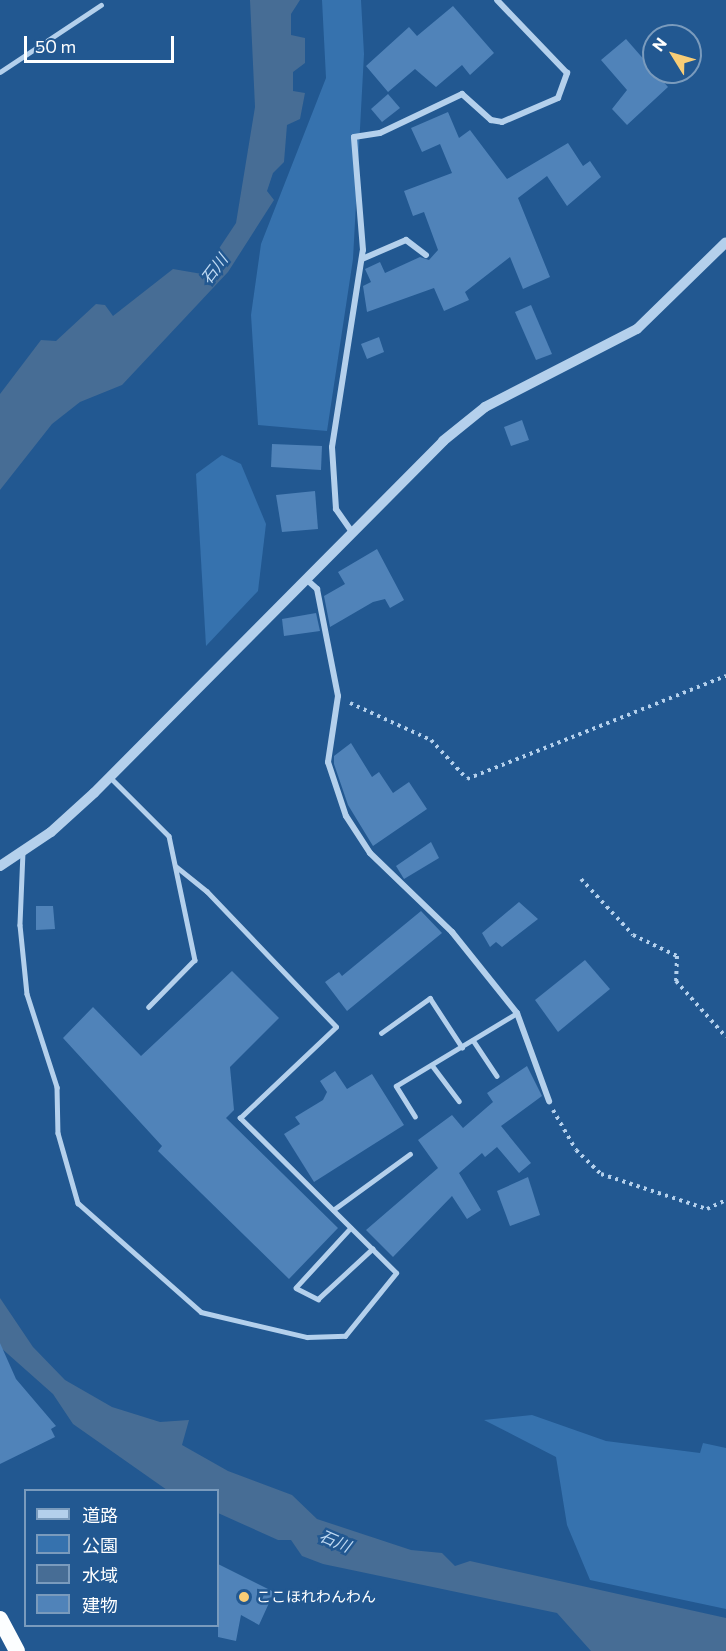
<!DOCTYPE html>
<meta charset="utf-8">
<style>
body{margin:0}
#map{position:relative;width:726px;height:1651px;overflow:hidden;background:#225891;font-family:Commissioner,"Noto Sans JP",sans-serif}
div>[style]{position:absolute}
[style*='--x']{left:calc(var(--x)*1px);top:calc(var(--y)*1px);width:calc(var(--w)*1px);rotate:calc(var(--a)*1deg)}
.green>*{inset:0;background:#3672ae}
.water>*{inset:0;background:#476d95}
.building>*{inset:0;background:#5083b9}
.path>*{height:4px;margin-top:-2px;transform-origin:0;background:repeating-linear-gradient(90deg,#b4d0ec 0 3px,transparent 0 7.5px)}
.service>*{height:4.5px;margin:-2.25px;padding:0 2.25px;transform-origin:2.25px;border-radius:2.25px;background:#b4d0ec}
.minor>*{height:6px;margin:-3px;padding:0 3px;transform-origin:3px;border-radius:3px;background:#b4d0ec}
.tertiary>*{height:10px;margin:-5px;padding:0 5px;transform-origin:5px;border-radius:5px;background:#b4d0ec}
.trunk>*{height:16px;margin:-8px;padding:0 8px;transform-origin:8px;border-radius:8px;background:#fcfeff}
.dots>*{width:16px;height:16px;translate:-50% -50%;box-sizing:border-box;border:3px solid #225891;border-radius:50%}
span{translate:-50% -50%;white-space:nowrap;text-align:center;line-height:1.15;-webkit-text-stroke:5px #225891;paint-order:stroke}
.poi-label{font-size:15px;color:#fff}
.left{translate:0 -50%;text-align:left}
.water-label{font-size:16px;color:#c0daf3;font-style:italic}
.legend{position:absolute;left:24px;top:1489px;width:195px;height:138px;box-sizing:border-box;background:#225891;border:2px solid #7a9bbd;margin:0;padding:8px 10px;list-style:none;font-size:18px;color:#fff}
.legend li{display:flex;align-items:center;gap:12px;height:30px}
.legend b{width:30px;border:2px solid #7a9bbd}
.north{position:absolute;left:642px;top:24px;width:60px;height:60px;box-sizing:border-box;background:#225891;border:2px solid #7a9bbd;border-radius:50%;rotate:307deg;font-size:16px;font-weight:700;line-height:24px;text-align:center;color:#fff}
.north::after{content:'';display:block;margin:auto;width:21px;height:27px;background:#f8cd76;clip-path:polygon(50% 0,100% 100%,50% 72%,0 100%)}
.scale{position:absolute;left:24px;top:36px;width:150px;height:27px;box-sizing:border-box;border:3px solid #fff;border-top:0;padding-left:8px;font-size:18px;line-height:21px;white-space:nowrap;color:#fff;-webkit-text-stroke:4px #225891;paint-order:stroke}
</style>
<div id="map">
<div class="green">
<div style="clip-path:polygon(322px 0,361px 0,364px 54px,353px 259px,327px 431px,258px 425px,251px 315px,261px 244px,326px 78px)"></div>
<div style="clip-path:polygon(222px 455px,241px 464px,266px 524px,258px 591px,206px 646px,196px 474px)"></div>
<div style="clip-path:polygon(532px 1415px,606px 1441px,700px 1453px,703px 1443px,726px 1448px,726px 1609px,590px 1580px,567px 1525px,556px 1457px,484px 1420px)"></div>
</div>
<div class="water">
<div style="clip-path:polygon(250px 0,300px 0,291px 14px,291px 35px,305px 38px,305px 63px,293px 72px,293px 91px,305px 93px,300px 119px,287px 125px,284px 162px,273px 173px,267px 191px,274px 200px,228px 272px,122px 385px,80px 402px,52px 424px,0 490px,0 394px,41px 340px,56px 341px,96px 304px,105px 305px,113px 316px,173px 269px,202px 274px,236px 223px,255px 107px)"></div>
<div style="clip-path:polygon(0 1298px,33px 1347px,65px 1380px,112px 1407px,160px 1422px,189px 1420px,182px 1445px,228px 1471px,292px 1495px,317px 1519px,411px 1550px,442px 1553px,455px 1566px,470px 1561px,726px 1618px,726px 1651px,591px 1651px,557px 1613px,323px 1564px,302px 1556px,291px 1540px,278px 1540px,218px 1513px,218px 1490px,167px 1490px,73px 1424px,53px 1394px,0 1347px)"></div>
</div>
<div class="building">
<div style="clip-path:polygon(453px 6px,494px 53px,470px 75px,462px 65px,436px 87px,415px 69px,388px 92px,366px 66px,409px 27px,417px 36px)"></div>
<div style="clip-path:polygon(626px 39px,668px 87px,627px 125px,612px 109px,627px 90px,601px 60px)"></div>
<div style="clip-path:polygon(388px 94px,400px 108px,382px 122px,371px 109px)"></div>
<div style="clip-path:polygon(448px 112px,459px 138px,470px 130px,507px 179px,568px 143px,583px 166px,590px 161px,601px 177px,567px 206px,547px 176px,518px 198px,550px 277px,523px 289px,510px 257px,465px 292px,469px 300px,444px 311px,434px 288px,367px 312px,363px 286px,371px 282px,365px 269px,380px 262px,385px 273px,420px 257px,429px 260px,438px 250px,424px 212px,413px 216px,404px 191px,452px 173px,440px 144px,422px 152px,411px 128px)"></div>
<div style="clip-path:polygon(531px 305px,552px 354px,536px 360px,515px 312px)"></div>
<div style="clip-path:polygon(379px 337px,384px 352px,367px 359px,361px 344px)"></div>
<div style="clip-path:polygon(522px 420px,529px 440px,511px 446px,504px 427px)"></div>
<div style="clip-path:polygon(272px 444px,322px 446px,321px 470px,271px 467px)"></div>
<div style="clip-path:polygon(315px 491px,318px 529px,282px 532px,276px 495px)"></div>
<div style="clip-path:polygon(377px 549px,404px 600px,390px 608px,385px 599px,373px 602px,330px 627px,324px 596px,345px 584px,338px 572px)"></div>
<div style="clip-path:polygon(316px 613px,320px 631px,284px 636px,282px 619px)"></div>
<div style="clip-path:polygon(351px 743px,372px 777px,379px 772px,393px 793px,409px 782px,427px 809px,373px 846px,348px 805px,334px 764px,334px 756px)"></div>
<div style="clip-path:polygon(431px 842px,439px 858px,404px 879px,396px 866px)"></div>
<div style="clip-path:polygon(519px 902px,538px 919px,502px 947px,496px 942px,490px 947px,482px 933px)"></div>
<div style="clip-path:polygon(36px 906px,53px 906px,55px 929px,36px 930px)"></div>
<div style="clip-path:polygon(421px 911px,442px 933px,347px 1011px,325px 982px,339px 972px,342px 976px)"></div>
<div style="clip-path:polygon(585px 960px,610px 989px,558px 1032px,535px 1000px)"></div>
<div style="clip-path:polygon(232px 971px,279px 1018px,230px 1067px,234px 1110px,226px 1118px,338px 1228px,289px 1279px,158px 1151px,162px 1146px,63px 1038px,93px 1007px,141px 1056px)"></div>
<div style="clip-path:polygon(527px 1066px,542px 1096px,501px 1126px,531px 1163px,519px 1173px,497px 1147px,485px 1157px,482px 1153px,459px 1173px,481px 1210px,467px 1219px,452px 1196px,393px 1257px,366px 1230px,438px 1168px,418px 1140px,452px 1115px,463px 1128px,493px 1102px,487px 1093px)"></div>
<div style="clip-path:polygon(335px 1071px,347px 1089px,372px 1074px,404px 1125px,314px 1182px,284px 1134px,300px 1124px,295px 1117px,323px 1100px,327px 1092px,320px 1081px)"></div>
<div style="clip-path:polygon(528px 1177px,540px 1215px,510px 1226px,497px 1191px)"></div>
<div style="clip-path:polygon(0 1343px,16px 1379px,56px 1426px,51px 1429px,55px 1437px,0 1464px)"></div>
<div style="clip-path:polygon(218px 1564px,274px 1592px,259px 1625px,241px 1615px,236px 1641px,218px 1637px)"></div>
</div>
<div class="path">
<div style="--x:350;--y:703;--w:89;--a:24.6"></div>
<div style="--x:431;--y:740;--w:53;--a:47.3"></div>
<div style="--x:467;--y:779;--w:279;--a:-21.7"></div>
<div style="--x:581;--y:879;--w:76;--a:47.1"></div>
<div style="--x:633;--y:935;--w:49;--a:25.5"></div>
<div style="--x:677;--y:956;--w:25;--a:92"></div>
<div style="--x:676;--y:981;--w:75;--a:48.2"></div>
<div style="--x:553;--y:1110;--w:46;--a:60.1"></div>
<div style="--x:576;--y:1150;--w:35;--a:44"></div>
<div style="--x:601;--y:1174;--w:112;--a:18.3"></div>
<div style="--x:707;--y:1209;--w:21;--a:-25"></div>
</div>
<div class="service">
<div style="--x:0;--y:72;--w:121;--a:-33.6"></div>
<div style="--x:110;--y:777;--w:83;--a:45"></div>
<div style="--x:169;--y:836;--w:127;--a:78.2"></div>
<div style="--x:195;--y:960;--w:66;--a:134.4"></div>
<div style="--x:23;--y:852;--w:73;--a:92.4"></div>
<div style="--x:20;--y:925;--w:69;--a:84.2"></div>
<div style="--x:27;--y:994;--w:98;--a:72.1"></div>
<div style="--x:57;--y:1087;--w:46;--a:88.8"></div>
<div style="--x:58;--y:1133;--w:73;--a:74.1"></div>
<div style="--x:78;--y:1203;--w:164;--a:41.5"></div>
<div style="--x:201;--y:1312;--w:109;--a:13.3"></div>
<div style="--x:307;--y:1337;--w:38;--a:-2"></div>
<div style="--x:345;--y:1336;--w:81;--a:-51"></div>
<div style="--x:396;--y:1273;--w:220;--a:-135.2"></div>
<div style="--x:240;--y:1118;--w:132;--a:-43.5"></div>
<div style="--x:336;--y:1027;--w:187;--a:-133.7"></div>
<div style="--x:207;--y:892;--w:40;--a:-141"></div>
<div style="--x:381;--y:1033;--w:60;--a:-35.5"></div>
<div style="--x:430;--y:998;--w:59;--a:56.9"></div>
<div style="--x:473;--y:1040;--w:43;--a:56.3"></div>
<div style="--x:432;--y:1065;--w:45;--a:53.1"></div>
<div style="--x:415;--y:1117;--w:36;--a:-122"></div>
<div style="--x:396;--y:1086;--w:141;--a:-31.1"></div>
<div style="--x:333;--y:1210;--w:95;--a:-36"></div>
<div style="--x:351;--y:1228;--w:81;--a:132.5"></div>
<div style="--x:296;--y:1288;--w:25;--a:27"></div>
<div style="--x:318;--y:1299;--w:74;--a:-42.8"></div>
</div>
<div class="minor">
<div style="--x:362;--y:259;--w:48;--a:-23.4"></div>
<div style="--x:406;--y:240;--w:25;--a:37"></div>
<div style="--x:352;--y:532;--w:28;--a:-125"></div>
<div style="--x:336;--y:509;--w:62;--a:-93.7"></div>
<div style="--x:332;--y:447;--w:199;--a:-81.1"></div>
<div style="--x:363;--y:250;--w:113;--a:-94.6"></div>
<div style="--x:354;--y:137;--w:26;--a:-9"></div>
<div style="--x:380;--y:133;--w:91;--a:-25.4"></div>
<div style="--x:462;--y:94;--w:39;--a:42"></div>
<div style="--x:491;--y:120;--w:11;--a:10"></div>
<div style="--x:502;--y:122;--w:61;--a:-23.2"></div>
<div style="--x:558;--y:98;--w:27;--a:-70"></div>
<div style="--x:567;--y:73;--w:101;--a:-133.8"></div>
<div style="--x:306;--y:579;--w:15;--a:42"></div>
<div style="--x:317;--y:589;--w:109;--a:78.9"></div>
<div style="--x:338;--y:696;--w:67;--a:98.6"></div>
<div style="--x:328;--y:762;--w:57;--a:71.6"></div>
<div style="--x:346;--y:816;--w:44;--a:57"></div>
<div style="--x:370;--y:853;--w:114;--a:43.9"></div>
<div style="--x:452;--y:932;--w:104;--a:51.3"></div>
<div style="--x:517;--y:1013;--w:94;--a:70"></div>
</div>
<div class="tertiary">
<div style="--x:0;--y:866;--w:61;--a:-33.7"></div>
<div style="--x:51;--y:832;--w:58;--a:-42.2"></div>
<div style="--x:94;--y:793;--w:496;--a:-45.2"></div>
<div style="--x:443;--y:441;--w:54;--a:-39"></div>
<div style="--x:485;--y:407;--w:171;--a:-27.2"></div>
<div style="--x:637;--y:329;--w:124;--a:-44.3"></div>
</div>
<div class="trunk">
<div style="--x:0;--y:1619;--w:36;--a:62"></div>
</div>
<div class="dots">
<div style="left:244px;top:1597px;background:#f8cd76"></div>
</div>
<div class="poi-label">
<span class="left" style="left:256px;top:1597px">ここほれわんわん</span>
</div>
<div class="water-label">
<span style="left:214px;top:269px;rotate:-53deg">石川</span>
<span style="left:335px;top:1541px;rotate:23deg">石川</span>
</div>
<ul class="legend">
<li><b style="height:8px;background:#b4d0ec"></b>道路</li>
<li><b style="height:16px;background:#3672ae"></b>公園</li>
<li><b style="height:16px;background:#476d95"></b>水域</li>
<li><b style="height:16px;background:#5083b9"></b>建物</li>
</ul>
<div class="north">N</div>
<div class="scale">50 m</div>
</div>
